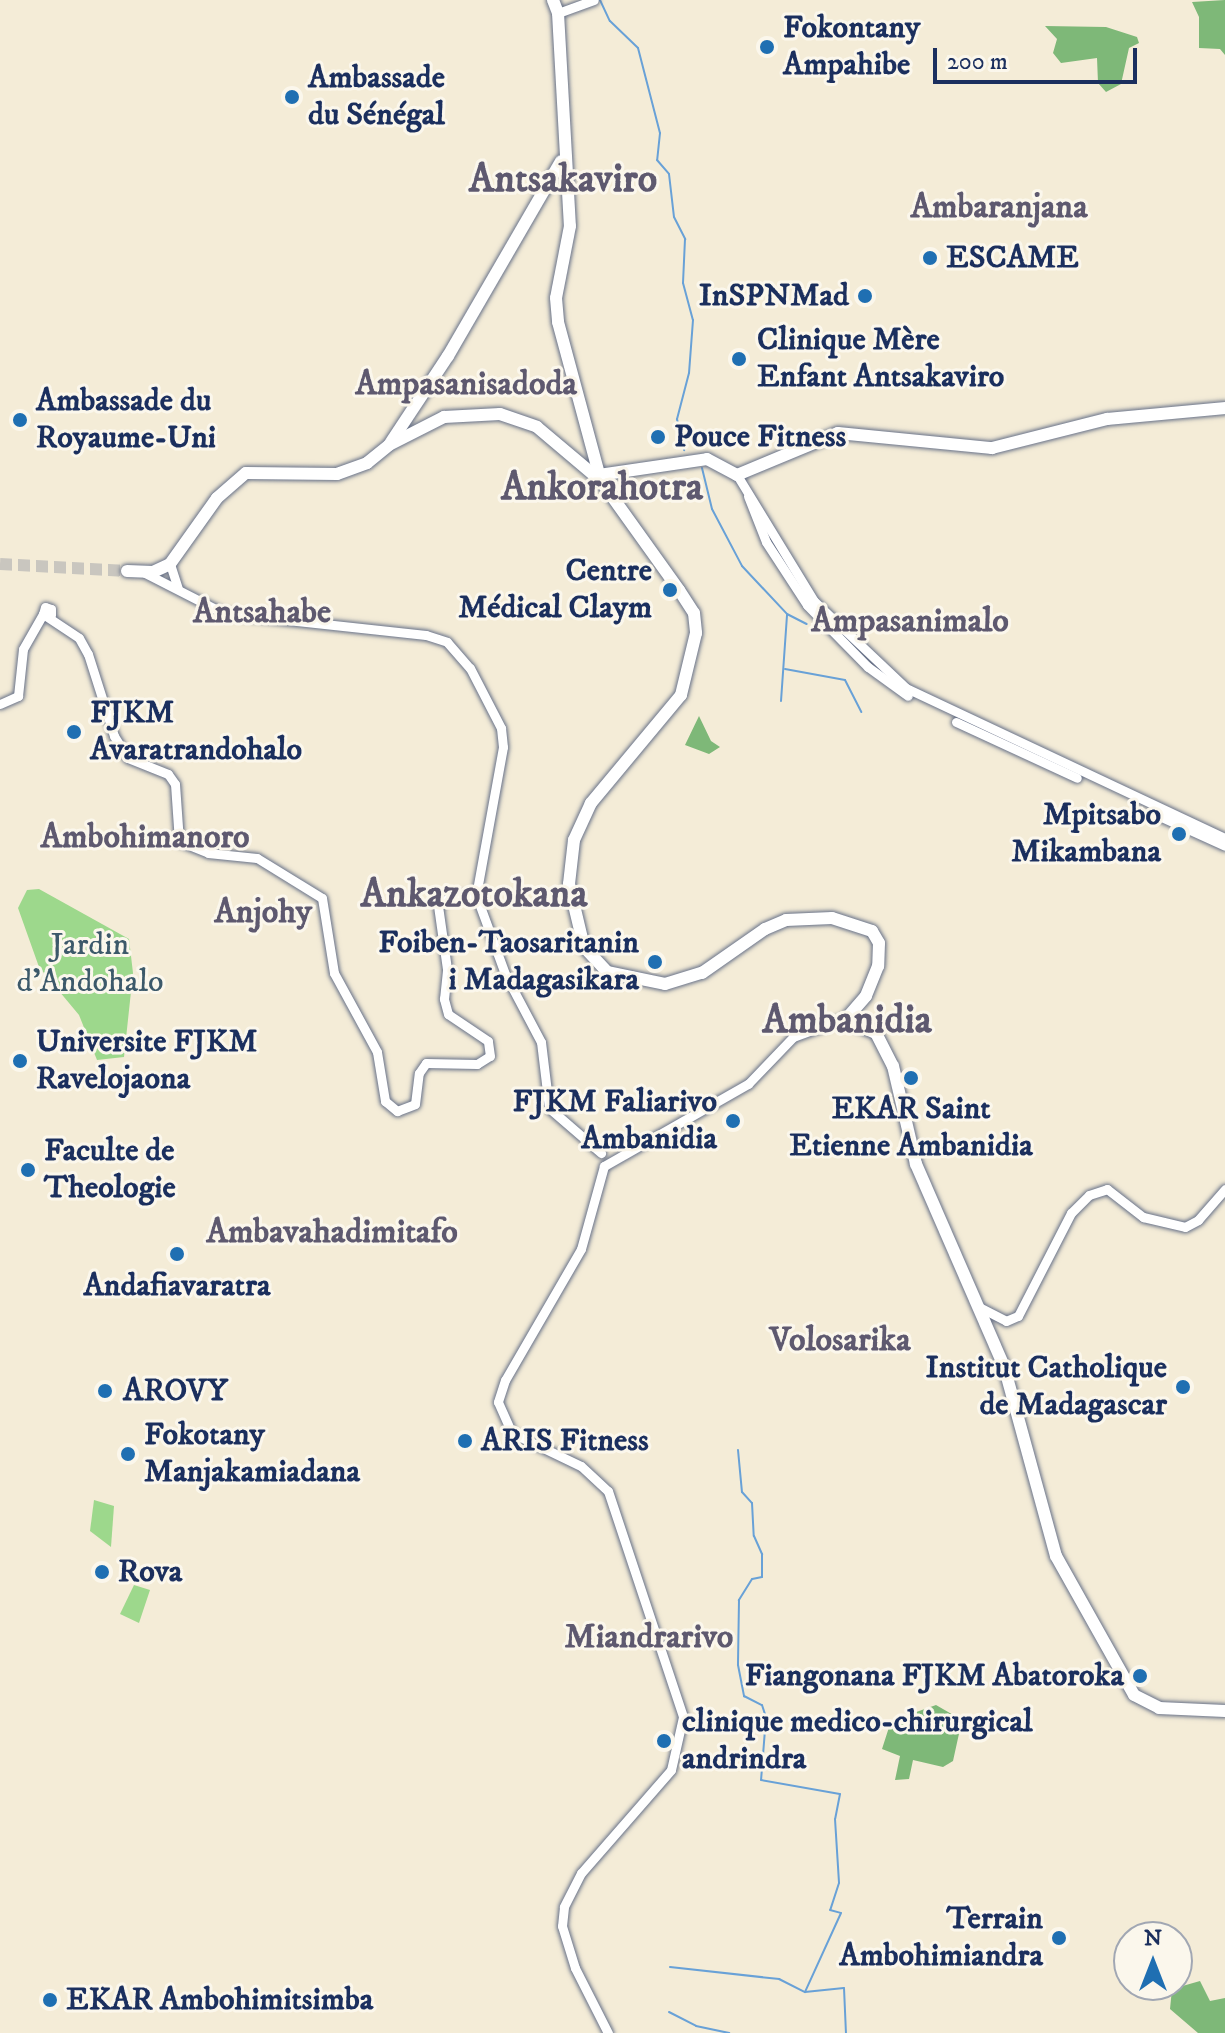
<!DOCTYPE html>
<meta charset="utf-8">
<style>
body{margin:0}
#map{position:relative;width:1225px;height:2033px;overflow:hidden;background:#f4ecd7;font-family:"IM FELL DW Pica",serif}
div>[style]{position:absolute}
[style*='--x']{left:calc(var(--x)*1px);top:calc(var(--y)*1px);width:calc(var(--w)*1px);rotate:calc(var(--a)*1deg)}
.green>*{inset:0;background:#9dd88c}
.forest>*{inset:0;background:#7eb878}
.stream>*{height:2px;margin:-1px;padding:0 1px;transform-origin:1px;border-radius:1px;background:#68a1d7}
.major-tunnel>*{height:12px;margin-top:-6px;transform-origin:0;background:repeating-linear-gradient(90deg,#c9c6bf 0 12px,transparent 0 18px)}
.roads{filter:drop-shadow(0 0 2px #677188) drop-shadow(0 0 2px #677188)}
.minor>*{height:9px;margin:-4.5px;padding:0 4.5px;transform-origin:4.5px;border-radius:4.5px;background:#fff}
.major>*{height:12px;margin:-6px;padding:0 6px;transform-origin:6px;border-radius:6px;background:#fff}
.dots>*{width:22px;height:22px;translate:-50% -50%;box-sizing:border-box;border:4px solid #fbf7ec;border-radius:50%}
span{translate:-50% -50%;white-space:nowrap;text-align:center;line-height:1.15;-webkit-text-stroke:6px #fbf7ec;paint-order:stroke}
.poi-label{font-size:32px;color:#1b2f5e;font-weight:700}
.left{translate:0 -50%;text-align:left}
.right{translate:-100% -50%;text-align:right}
.park-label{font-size:32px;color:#3c596a}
.neighbourhood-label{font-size:34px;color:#5e596f;font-weight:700}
.district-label{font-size:40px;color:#5e596f;font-weight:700}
.north{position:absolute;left:1113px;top:1921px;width:80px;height:80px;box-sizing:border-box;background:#fbf7ec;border:2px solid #a1a7b3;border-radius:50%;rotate:0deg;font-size:22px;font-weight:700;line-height:32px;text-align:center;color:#1b2f5e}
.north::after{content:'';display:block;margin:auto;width:28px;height:36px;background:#1f6fb2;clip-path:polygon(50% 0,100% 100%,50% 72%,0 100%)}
.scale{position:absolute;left:933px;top:48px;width:204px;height:36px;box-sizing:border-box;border:4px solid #1b2f5e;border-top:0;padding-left:10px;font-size:24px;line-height:28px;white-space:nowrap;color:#1b2f5e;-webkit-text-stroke:6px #fbf7ec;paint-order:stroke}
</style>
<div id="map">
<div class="green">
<div style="clip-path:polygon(39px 889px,129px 939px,133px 973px,124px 1057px,97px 1060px,79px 1015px,39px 967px,18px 908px,27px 890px)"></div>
<div style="clip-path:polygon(94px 1500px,114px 1506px,111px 1547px,90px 1531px)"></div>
<div style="clip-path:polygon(134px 1585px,150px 1590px,139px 1623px,120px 1614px)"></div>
</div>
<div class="forest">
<div style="clip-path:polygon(1225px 0,1225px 55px,1220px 49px,1199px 48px,1199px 17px,1192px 2px)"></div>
<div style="clip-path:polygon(1045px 26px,1106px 27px,1137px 37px,1139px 43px,1129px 48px,1121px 84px,1106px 92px,1098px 83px,1097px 58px,1061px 63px,1053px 53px,1057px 39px)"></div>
<div style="clip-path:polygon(699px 716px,711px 741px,720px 747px,709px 754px,685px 745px)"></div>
<div style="clip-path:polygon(936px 1705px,962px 1720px,953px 1761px,943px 1767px,913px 1760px,909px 1779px,895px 1780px,900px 1756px,882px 1749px,891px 1721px)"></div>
<div style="clip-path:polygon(1200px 1981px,1210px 2001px,1225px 1998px,1225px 2033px,1198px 2033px,1170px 2009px,1172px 1989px)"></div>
</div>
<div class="stream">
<div style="--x:600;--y:0;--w:23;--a:65"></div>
<div style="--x:610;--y:21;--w:39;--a:44"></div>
<div style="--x:638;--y:48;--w:88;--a:75.5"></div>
<div style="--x:660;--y:133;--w:27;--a:96"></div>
<div style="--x:657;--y:160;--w:18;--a:49"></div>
<div style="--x:669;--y:174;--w:43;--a:83.4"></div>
<div style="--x:674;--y:217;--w:25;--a:63"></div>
<div style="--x:685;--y:239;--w:44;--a:92.6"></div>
<div style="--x:683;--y:283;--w:38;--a:75"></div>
<div style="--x:693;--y:320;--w:53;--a:94.3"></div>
<div style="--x:689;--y:373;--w:48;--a:104.6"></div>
<div style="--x:677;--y:419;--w:32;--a:77"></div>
<div style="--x:702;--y:468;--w:42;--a:76.3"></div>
<div style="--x:712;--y:509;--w:64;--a:62.2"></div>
<div style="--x:742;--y:566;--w:66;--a:46.8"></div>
<div style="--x:787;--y:614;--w:22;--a:27"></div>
<div style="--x:785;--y:669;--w:61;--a:10.4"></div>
<div style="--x:845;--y:680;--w:36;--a:63"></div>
<div style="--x:781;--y:701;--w:86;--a:-86"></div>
<div style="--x:738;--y:1450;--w:42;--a:84.6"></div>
<div style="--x:742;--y:1492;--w:15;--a:48"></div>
<div style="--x:752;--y:1503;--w:33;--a:87"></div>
<div style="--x:754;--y:1536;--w:20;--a:66"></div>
<div style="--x:762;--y:1554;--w:23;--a:90"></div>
<div style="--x:762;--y:1577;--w:10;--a:169"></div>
<div style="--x:752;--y:1579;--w:25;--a:122"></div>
<div style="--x:739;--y:1600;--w:65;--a:90.9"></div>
<div style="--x:738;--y:1665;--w:32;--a:79"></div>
<div style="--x:744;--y:1696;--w:20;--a:27"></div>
<div style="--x:762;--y:1705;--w:13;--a:72"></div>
<div style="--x:766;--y:1717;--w:63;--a:94.5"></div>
<div style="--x:761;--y:1780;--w:80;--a:10"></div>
<div style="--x:840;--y:1794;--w:25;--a:101"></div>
<div style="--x:835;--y:1819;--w:64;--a:86.4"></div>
<div style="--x:839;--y:1883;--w:28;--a:108"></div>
<div style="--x:830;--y:1910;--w:11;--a:15"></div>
<div style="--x:841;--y:1913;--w:87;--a:114.5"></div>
<div style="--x:805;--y:1992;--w:39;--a:-6"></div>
<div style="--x:844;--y:1988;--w:45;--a:87.5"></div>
<div style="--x:670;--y:1967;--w:110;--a:6.3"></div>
<div style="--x:779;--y:1979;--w:28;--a:27"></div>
<div style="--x:669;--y:2012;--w:30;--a:27"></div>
<div style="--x:696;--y:2026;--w:34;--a:12"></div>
</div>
<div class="major-tunnel">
<div style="--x:0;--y:564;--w:127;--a:3.2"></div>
</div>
<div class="roads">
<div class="minor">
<div style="--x:558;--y:13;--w:38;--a:-20"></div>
<div style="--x:737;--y:475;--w:148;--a:58.6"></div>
<div style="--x:814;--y:601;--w:127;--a:43.4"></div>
<div style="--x:906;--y:688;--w:353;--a:25.2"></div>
<div style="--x:748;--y:496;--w:49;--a:68.6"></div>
<div style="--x:766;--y:542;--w:75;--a:56.9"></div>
<div style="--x:807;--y:605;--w:87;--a:45.5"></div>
<div style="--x:868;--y:667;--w:49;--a:35.9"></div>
<div style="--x:170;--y:564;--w:25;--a:72"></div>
<div style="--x:145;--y:573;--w:88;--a:27.1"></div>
<div style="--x:223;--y:613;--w:204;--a:6.2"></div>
<div style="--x:426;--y:635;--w:22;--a:18"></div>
<div style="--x:447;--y:642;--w:35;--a:49"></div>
<div style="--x:470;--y:668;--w:68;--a:62.7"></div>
<div style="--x:501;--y:728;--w:19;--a:84"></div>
<div style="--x:503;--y:747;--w:150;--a:100.3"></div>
<div style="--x:476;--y:895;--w:84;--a:69.8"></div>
<div style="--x:505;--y:974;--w:77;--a:62.1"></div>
<div style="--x:541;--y:1042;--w:66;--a:83.1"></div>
<div style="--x:549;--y:1108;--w:69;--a:40.9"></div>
<div style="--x:51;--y:615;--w:6;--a:-90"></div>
<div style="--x:51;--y:609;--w:6;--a:-162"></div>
<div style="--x:45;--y:607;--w:7;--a:106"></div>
<div style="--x:43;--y:614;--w:43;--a:33.7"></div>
<div style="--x:79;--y:638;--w:18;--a:61"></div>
<div style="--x:88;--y:654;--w:86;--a:72.4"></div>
<div style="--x:114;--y:736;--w:26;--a:58"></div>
<div style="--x:128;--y:758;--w:43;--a:21.8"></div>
<div style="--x:168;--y:774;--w:12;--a:55"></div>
<div style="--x:175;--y:784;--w:57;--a:86"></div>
<div style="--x:179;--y:841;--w:31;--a:22"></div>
<div style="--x:208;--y:853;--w:49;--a:5.8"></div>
<div style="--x:257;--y:858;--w:76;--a:31.6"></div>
<div style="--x:322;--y:898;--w:76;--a:80.9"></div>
<div style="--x:334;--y:973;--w:90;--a:61.4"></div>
<div style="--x:377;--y:1052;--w:50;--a:80.7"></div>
<div style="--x:385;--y:1101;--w:16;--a:40"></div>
<div style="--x:397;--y:1111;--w:19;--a:-21"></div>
<div style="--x:415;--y:1104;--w:31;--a:-83"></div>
<div style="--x:419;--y:1073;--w:12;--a:-55"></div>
<div style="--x:426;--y:1063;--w:51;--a:1.1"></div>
<div style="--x:477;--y:1064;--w:15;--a:-32"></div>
<div style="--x:490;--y:1056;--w:15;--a:-98"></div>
<div style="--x:488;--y:1041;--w:48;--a:-146"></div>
<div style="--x:448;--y:1014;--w:16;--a:-105"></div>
<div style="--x:444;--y:999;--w:30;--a:-84"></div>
<div style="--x:447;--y:969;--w:64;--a:-98.1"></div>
<div style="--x:438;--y:906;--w:16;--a:-38"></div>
<div style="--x:451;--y:896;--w:25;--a:-2"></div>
<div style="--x:0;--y:704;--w:20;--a:-24"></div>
<div style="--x:18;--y:696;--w:47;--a:-83.9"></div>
<div style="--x:23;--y:649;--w:40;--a:-60.3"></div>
<div style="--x:956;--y:722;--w:133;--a:24.8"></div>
<div style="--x:1159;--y:816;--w:72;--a:24.4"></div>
<div style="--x:604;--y:1166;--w:86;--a:105.5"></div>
<div style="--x:581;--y:1249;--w:151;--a:120.1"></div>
<div style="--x:505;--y:1380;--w:23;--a:108"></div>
<div style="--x:498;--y:1402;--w:34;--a:66"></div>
<div style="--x:512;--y:1433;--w:76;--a:25.6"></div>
<div style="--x:581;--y:1466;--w:37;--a:43"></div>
<div style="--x:608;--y:1491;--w:238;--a:71.6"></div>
<div style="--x:683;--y:1717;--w:54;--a:102.8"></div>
<div style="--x:671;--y:1770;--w:137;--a:131.1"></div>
<div style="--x:581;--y:1873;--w:38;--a:117"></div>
<div style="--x:564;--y:1907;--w:19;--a:96"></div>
<div style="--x:562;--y:1926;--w:44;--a:72.8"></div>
<div style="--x:575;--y:1968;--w:73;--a:63.1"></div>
<div style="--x:604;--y:1166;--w:166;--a:-29.7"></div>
<div style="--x:748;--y:1084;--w:65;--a:-46.2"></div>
<div style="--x:793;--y:1037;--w:55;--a:-20.1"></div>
<div style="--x:981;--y:1308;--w:28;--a:27"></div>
<div style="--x:1006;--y:1321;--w:13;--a:-23"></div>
<div style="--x:1018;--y:1316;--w:116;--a:-62.8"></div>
<div style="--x:1071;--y:1213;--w:25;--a:-45"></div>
<div style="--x:1089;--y:1195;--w:19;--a:-18"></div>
<div style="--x:1107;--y:1189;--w:46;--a:37.9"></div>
<div style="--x:1143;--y:1217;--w:43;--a:13.4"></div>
<div style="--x:1185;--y:1227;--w:15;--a:-28"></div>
<div style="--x:1198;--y:1220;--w:41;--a:-48.9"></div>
</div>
<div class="major">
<div style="--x:553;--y:0;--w:14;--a:69"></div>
<div style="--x:558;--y:13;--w:213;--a:86.8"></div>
<div style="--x:570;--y:226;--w:73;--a:101"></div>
<div style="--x:556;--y:298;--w:24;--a:85"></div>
<div style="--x:558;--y:322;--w:165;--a:74.9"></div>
<div style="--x:601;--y:481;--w:134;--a:54.4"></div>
<div style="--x:679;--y:590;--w:27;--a:57"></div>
<div style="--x:694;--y:613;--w:20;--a:84"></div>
<div style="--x:696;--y:633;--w:64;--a:103.6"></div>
<div style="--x:681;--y:695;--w:141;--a:129.8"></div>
<div style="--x:591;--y:803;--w:41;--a:114.7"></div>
<div style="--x:574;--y:840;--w:44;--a:96.5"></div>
<div style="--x:569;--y:884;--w:65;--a:76.6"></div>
<div style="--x:584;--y:947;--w:34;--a:47"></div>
<div style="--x:607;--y:972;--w:59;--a:11.7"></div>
<div style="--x:665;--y:984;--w:39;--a:-17"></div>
<div style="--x:702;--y:973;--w:77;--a:-34.9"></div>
<div style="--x:765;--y:929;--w:23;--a:-23"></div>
<div style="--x:786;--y:920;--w:46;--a:-2.5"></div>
<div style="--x:832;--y:918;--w:42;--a:18"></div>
<div style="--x:872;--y:931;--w:14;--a:60"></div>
<div style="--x:879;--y:943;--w:23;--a:92"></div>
<div style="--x:878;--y:966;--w:32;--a:112"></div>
<div style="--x:866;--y:996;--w:32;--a:131"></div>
<div style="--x:845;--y:1020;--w:34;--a:23"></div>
<div style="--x:876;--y:1033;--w:37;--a:63"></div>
<div style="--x:893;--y:1066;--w:101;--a:76.8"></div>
<div style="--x:916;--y:1164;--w:220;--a:66.5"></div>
<div style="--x:1004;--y:1366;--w:197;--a:74.7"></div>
<div style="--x:1056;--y:1556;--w:159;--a:60.7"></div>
<div style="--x:1134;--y:1695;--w:28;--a:27"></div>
<div style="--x:1159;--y:1708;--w:66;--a:2.6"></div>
<div style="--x:391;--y:442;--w:103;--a:-56.5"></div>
<div style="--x:448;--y:356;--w:225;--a:-59.9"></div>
<div style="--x:599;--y:475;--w:109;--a:-8.4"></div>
<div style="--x:707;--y:459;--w:34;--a:28"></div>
<div style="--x:737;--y:475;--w:109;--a:-22.6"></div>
<div style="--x:838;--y:433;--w:155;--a:5.6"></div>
<div style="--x:992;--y:448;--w:119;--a:-14.2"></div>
<div style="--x:1107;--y:419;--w:119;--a:-5.3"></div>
<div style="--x:127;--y:571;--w:26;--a:2"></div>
<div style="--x:153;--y:572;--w:19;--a:-25"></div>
<div style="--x:170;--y:564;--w:81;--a:-54.5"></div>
<div style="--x:217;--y:498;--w:38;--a:-41"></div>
<div style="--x:246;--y:473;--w:91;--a:0.6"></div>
<div style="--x:337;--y:474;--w:32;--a:-20"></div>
<div style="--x:367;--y:463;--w:28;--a:-39"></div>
<div style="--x:389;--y:445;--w:62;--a:-27"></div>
<div style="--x:444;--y:417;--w:56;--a:-3.1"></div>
<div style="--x:500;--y:414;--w:39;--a:19"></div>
<div style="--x:537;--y:427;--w:82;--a:40.1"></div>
</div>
</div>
<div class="dots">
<div style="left:767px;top:47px;background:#1f6fb2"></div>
<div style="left:292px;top:97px;background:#1f6fb2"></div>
<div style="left:930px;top:258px;background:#1f6fb2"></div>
<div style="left:865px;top:296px;background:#1f6fb2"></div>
<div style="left:739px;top:359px;background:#1f6fb2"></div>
<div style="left:20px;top:420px;background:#1f6fb2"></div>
<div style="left:658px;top:437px;background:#1f6fb2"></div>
<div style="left:670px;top:590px;background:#1f6fb2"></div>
<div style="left:74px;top:732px;background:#1f6fb2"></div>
<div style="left:1179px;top:834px;background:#1f6fb2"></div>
<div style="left:655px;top:962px;background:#1f6fb2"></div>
<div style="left:20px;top:1061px;background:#1f6fb2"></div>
<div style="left:911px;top:1078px;background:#1f6fb2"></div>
<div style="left:733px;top:1121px;background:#1f6fb2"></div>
<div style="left:28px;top:1170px;background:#1f6fb2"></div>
<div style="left:177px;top:1254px;background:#1f6fb2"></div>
<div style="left:1183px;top:1387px;background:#1f6fb2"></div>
<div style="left:105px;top:1391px;background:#1f6fb2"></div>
<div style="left:465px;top:1441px;background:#1f6fb2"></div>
<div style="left:128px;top:1454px;background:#1f6fb2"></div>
<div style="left:102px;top:1572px;background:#1f6fb2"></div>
<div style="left:1140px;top:1676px;background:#1f6fb2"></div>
<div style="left:664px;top:1741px;background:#1f6fb2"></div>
<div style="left:1059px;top:1938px;background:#1f6fb2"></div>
<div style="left:50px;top:2000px;background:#1f6fb2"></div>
</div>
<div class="poi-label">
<span class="left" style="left:783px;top:47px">Fokontany<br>Ampahibe</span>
<span class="left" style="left:308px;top:97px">Ambassade<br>du Sénégal</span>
<span class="left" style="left:946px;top:258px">ESCAME</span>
<span class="right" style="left:849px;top:296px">InSPNMad</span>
<span class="left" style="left:757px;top:359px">Clinique Mère<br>Enfant Antsakaviro</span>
<span class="left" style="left:36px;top:420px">Ambassade du<br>Royaume-Uni</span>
<span class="left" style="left:674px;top:437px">Pouce Fitness</span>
<span class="right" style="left:652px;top:590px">Centre<br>Médical Claym</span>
<span class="left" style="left:90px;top:732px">FJKM<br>Avaratrandohalo</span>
<span class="right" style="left:1161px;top:834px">Mpitsabo<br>Mikambana</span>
<span class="right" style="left:639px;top:962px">Foiben-Taosaritanin<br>i Madagasikara</span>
<span class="left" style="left:36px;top:1061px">Universite FJKM<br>Ravelojaona</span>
<span class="right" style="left:717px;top:1121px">FJKM Faliarivo<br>Ambanidia</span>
<span style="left:911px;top:1128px">EKAR Saint<br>Etienne Ambanidia</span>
<span class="left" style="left:44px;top:1170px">Faculte de<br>Theologie</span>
<span style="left:177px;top:1286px">Andafiavaratra</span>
<span class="right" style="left:1167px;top:1387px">Institut Catholique<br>de Madagascar</span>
<span class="left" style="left:123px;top:1391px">AROVY</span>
<span class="left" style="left:144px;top:1454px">Fokotany<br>Manjakamiadana</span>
<span class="left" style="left:481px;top:1441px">ARIS Fitness</span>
<span class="left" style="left:118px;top:1572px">Rova</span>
<span class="right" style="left:1124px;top:1676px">Fiangonana FJKM Abatoroka</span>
<span class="left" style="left:682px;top:1741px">clinique medico-chirurgical<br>andrindra</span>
<span class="right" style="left:1043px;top:1938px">Terrain<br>Ambohimiandra</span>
<span class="left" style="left:66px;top:2000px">EKAR Ambohimitsimba</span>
</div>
<div class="park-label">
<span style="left:90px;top:964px">Jardin<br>d'Andohalo</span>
</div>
<div class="neighbourhood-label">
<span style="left:999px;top:208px">Ambaranjana</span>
<span style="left:466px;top:385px">Ampasanisadoda</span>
<span style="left:262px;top:613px">Antsahabe</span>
<span style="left:910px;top:622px">Ampasanimalo</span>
<span style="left:145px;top:838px">Ambohimanoro</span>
<span style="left:263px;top:913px">Anjohy</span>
<span style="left:332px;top:1233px">Ambavahadimitafo</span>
<span style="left:840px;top:1341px">Volosarika</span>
<span style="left:649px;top:1638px">Miandrarivo</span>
</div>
<div class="district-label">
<span style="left:563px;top:180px">Antsakaviro</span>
<span style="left:602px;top:488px">Ankorahotra</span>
<span style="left:474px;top:895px">Ankazotokana</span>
<span style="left:847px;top:1021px">Ambanidia</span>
</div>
<div class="north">N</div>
<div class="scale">200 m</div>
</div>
